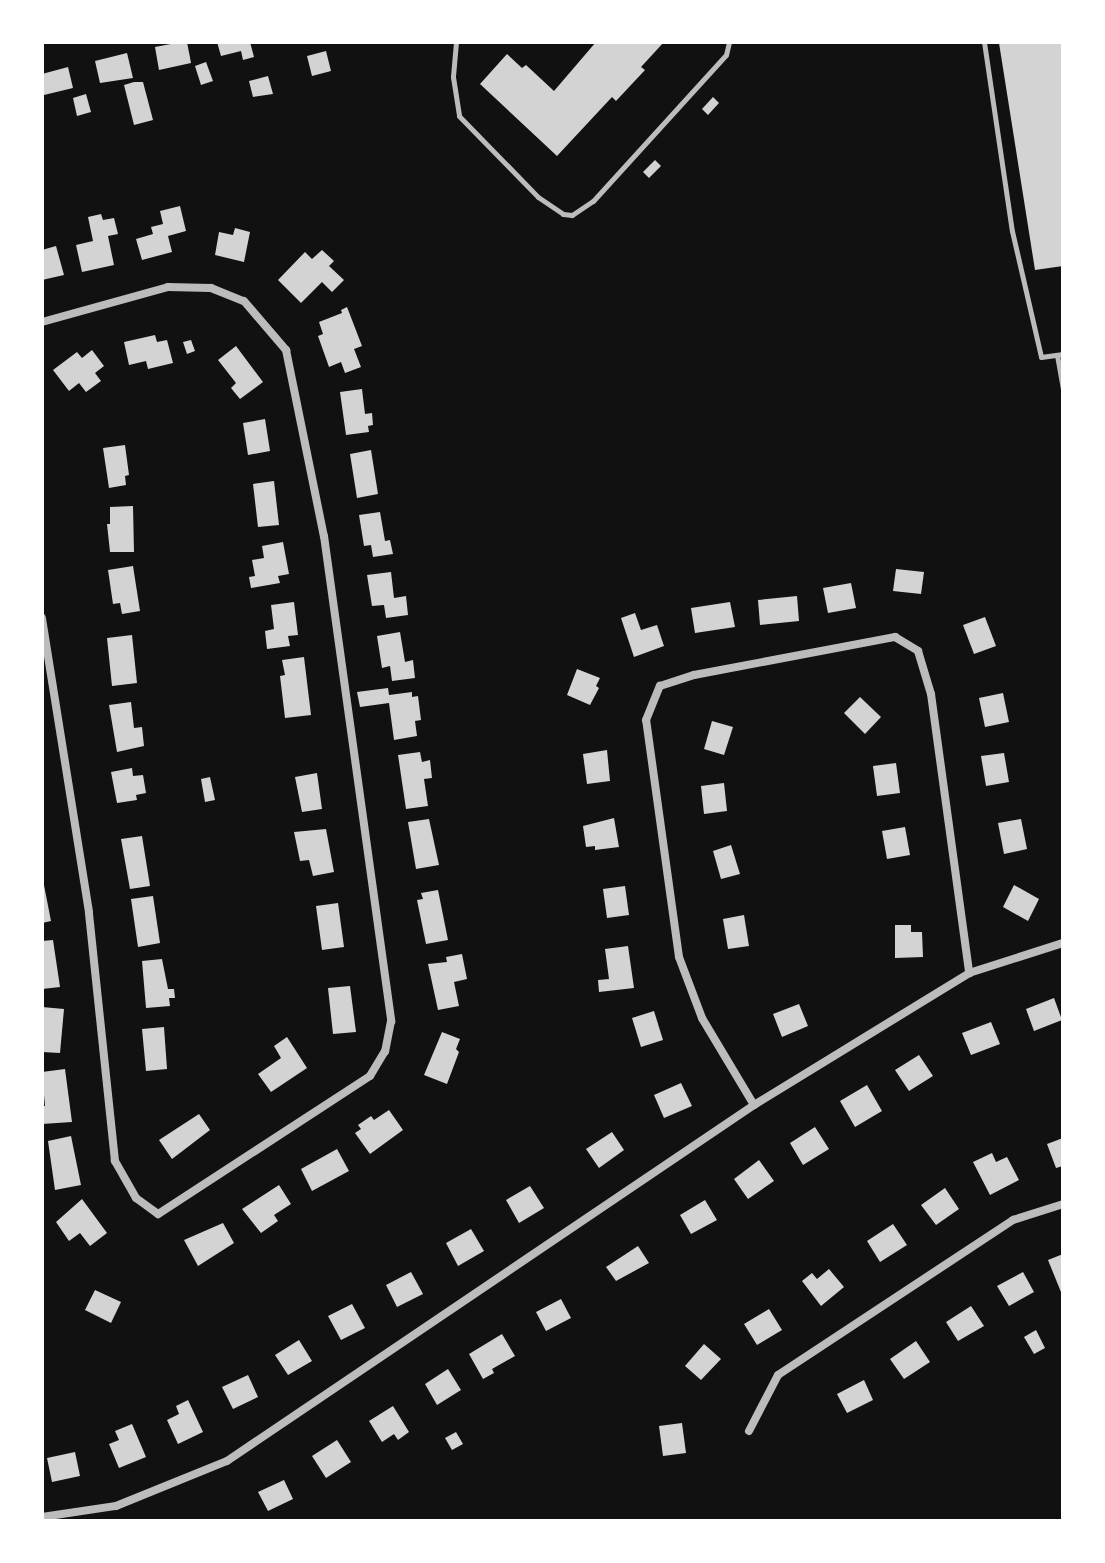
<!DOCTYPE html>
<style>
body{margin:0}
#map{position:relative;width:1105px;height:1563px;overflow:hidden;background:#111;font-family:"DejaVu Sans",sans-serif}
div>[style]{position:absolute}
[style*='--x']{left:calc(var(--x)*1px);top:calc(var(--y)*1px);width:calc(var(--w)*1px);rotate:calc(var(--a)*1deg)}
.building>*{inset:0;background:#d3d3d3}
.service>*{height:5px;margin:-2.5px;padding:0 2.5px;transform-origin:2.5px;border-radius:2.5px;background:#bcbcbc}
.minor>*{height:8px;margin:-4px;padding:0 4px;transform-origin:4px;border-radius:4px;background:#bcbcbc}
span{translate:-50% -50%;white-space:nowrap;text-align:center;line-height:1.15;-webkit-text-stroke:6px #fff;paint-order:stroke}
.frame{position:absolute;inset:0;border:44px solid #fff;pointer-events:none}
</style>
<div id="map">
<div class="building">
<div style="clip-path:polygon(181px 42px,187px 42px,191px 63px,159px 70px,155px 47px)"></div>
<div style="clip-path:polygon(217px 42px,250px 42px,254px 57px,243px 60px,241px 51px,221px 56px)"></div>
<div style="clip-path:polygon(596px 42px,664px 42px,641px 67px,645px 70px,616px 101px,612px 97px,557px 156px,480px 84px,507px 54px,522px 68px,526px 65px,554px 91px)"></div>
<div style="clip-path:polygon(1063px 42px,1063px 266px,1035px 270px,999px 43px)"></div>
<div style="clip-path:polygon(326px 51px,331px 71px,312px 76px,307px 56px)"></div>
<div style="clip-path:polygon(127px 53px,133px 78px,100px 83px,95px 61px)"></div>
<div style="clip-path:polygon(206px 62px,213px 81px,201px 85px,195px 66px)"></div>
<div style="clip-path:polygon(68px 67px,73px 88px,44px 95px,42px 74px)"></div>
<div style="clip-path:polygon(268px 76px,273px 94px,253px 97px,249px 81px)"></div>
<div style="clip-path:polygon(134px 82px,143px 82px,153px 120px,134px 125px,124px 85px)"></div>
<div style="clip-path:polygon(86px 94px,91px 112px,77px 116px,73px 98px)"></div>
<div style="clip-path:polygon(713px 97px,719px 103px,708px 115px,702px 109px)"></div>
<div style="clip-path:polygon(655px 160px,661px 166px,649px 178px,643px 172px)"></div>
<div style="clip-path:polygon(180px 206px,186px 231px,168px 236px,172px 252px,142px 260px,136px 239px,153px 234px,151px 227px,163px 224px,160px 211px)"></div>
<div style="clip-path:polygon(101px 214px,103px 220px,114px 218px,118px 234px,108px 236px,114px 265px,82px 272px,76px 245px,93px 241px,88px 217px)"></div>
<div style="clip-path:polygon(235px 228px,250px 232px,244px 262px,215px 255px,219px 232px,233px 235px)"></div>
<div style="clip-path:polygon(56px 246px,64px 275px,42px 280px,42px 250px)"></div>
<div style="clip-path:polygon(322px 250px,334px 261px,329px 266px,344px 280px,332px 292px,322px 282px,301px 303px,278px 280px,305px 252px,312px 259px)"></div>
<div style="clip-path:polygon(347px 307px,362px 346px,354px 349px,361px 367px,345px 373px,341px 362px,329px 367px,318px 336px,323px 334px,319px 322px,342px 313px,341px 310px)"></div>
<div style="clip-path:polygon(155px 335px,157px 342px,167px 340px,173px 363px,148px 369px,146px 361px,129px 365px,124px 342px)"></div>
<div style="clip-path:polygon(191px 340px,195px 351px,187px 354px,183px 342px)"></div>
<div style="clip-path:polygon(236px 346px,263px 382px,240px 399px,231px 388px,236px 383px,218px 360px)"></div>
<div style="clip-path:polygon(92px 350px,104px 366px,95px 373px,101px 381px,86px 392px,79px 383px,69px 391px,53px 370px,77px 352px,82px 358px)"></div>
<div style="clip-path:polygon(362px 389px,365px 414px,372px 413px,373px 425px,368px 426px,369px 432px,346px 435px,340px 392px)"></div>
<div style="clip-path:polygon(265px 419px,270px 451px,248px 455px,243px 423px)"></div>
<div style="clip-path:polygon(125px 445px,129px 475px,125px 476px,126px 485px,109px 488px,103px 448px)"></div>
<div style="clip-path:polygon(371px 450px,378px 494px,357px 498px,350px 454px)"></div>
<div style="clip-path:polygon(274px 481px,279px 525px,258px 527px,253px 484px)"></div>
<div style="clip-path:polygon(133px 506px,134px 552px,110px 552px,107px 524px,110px 524px,110px 507px)"></div>
<div style="clip-path:polygon(380px 512px,385px 541px,390px 540px,393px 554px,373px 557px,371px 545px,364px 546px,359px 515px)"></div>
<div style="clip-path:polygon(283px 542px,289px 574px,278px 576px,280px 583px,251px 588px,249px 577px,255px 576px,252px 560px,264px 558px,262px 546px)"></div>
<div style="clip-path:polygon(133px 566px,140px 611px,122px 614px,120px 603px,113px 604px,108px 570px)"></div>
<div style="clip-path:polygon(896px 569px,924px 572px,921px 594px,893px 591px)"></div>
<div style="clip-path:polygon(391px 572px,394px 598px,406px 596px,408px 615px,386px 618px,384px 605px,372px 606px,367px 575px)"></div>
<div style="clip-path:polygon(851px 583px,856px 608px,828px 613px,823px 588px)"></div>
<div style="clip-path:polygon(797px 596px,799px 621px,760px 625px,758px 600px)"></div>
<div style="clip-path:polygon(294px 602px,298px 635px,288px 636px,290px 646px,267px 649px,265px 631px,274px 629px,271px 605px)"></div>
<div style="clip-path:polygon(730px 602px,735px 627px,695px 633px,691px 608px)"></div>
<div style="clip-path:polygon(635px 613px,641px 630px,657px 625px,664px 646px,634px 657px,621px 618px)"></div>
<div style="clip-path:polygon(985px 617px,996px 646px,974px 654px,963px 625px)"></div>
<div style="clip-path:polygon(400px 632px,405px 662px,413px 660px,415px 678px,392px 681px,390px 666px,382px 668px,377px 636px)"></div>
<div style="clip-path:polygon(132px 635px,137px 683px,112px 686px,107px 638px)"></div>
<div style="clip-path:polygon(304px 657px,311px 715px,285px 718px,280px 676px,285px 675px,282px 660px)"></div>
<div style="clip-path:polygon(577px 669px,600px 678px,596px 686px,599px 688px,590px 705px,567px 695px)"></div>
<div style="clip-path:polygon(388px 688px,389px 695px,412px 692px,412px 697px,418px 696px,421px 720px,415px 721px,417px 736px,394px 740px,389px 703px,360px 707px,357px 692px)"></div>
<div style="clip-path:polygon(1003px 693px,1009px 722px,985px 727px,979px 698px)"></div>
<div style="clip-path:polygon(860px 697px,881px 717px,865px 734px,844px 713px)"></div>
<div style="clip-path:polygon(131px 702px,134px 728px,142px 727px,144px 746px,117px 752px,109px 705px)"></div>
<div style="clip-path:polygon(712px 721px,733px 727px,724px 755px,704px 749px)"></div>
<div style="clip-path:polygon(607px 750px,610px 781px,587px 784px,583px 754px)"></div>
<div style="clip-path:polygon(420px 752px,422px 762px,430px 760px,432px 778px,424px 779px,428px 806px,406px 809px,398px 755px)"></div>
<div style="clip-path:polygon(1004px 753px,1009px 782px,986px 786px,981px 756px)"></div>
<div style="clip-path:polygon(896px 763px,900px 793px,877px 796px,873px 766px)"></div>
<div style="clip-path:polygon(132px 768px,133px 776px,143px 775px,146px 793px,136px 795px,137px 800px,117px 803px,111px 772px)"></div>
<div style="clip-path:polygon(317px 773px,322px 809px,302px 812px,295px 777px)"></div>
<div style="clip-path:polygon(210px 777px,215px 800px,205px 802px,201px 779px)"></div>
<div style="clip-path:polygon(724px 783px,727px 811px,704px 814px,701px 786px)"></div>
<div style="clip-path:polygon(614px 818px,619px 847px,595px 850px,595px 846px,586px 847px,583px 826px)"></div>
<div style="clip-path:polygon(429px 819px,439px 865px,416px 869px,408px 822px)"></div>
<div style="clip-path:polygon(1021px 819px,1027px 849px,1004px 854px,998px 823px)"></div>
<div style="clip-path:polygon(905px 827px,910px 855px,887px 859px,882px 831px)"></div>
<div style="clip-path:polygon(326px 829px,334px 872px,313px 876px,309px 860px,300px 861px,294px 832px)"></div>
<div style="clip-path:polygon(142px 836px,150px 886px,130px 889px,121px 839px)"></div>
<div style="clip-path:polygon(731px 845px,740px 874px,721px 879px,713px 851px)"></div>
<div style="clip-path:polygon(42px 875px,51px 921px,42px 923px)"></div>
<div style="clip-path:polygon(1014px 885px,1039px 899px,1028px 921px,1003px 907px)"></div>
<div style="clip-path:polygon(625px 886px,629px 915px,607px 918px,603px 889px)"></div>
<div style="clip-path:polygon(438px 890px,448px 940px,426px 944px,417px 900px,423px 899px,421px 893px)"></div>
<div style="clip-path:polygon(153px 896px,160px 943px,138px 947px,131px 899px)"></div>
<div style="clip-path:polygon(338px 903px,344px 947px,322px 950px,316px 906px)"></div>
<div style="clip-path:polygon(744px 915px,749px 946px,728px 949px,723px 919px)"></div>
<div style="clip-path:polygon(895px 925px,911px 925px,911px 932px,922px 932px,923px 957px,895px 958px)"></div>
<div style="clip-path:polygon(53px 940px,60px 987px,42px 989px,42px 941px)"></div>
<div style="clip-path:polygon(628px 946px,634px 988px,599px 992px,598px 980px,609px 979px,605px 949px)"></div>
<div style="clip-path:polygon(462px 954px,467px 979px,454px 982px,459px 1006px,438px 1010px,428px 964px,447px 962px,446px 957px)"></div>
<div style="clip-path:polygon(162px 959px,168px 989px,174px 989px,175px 998px,169px 998px,170px 1006px,146px 1008px,142px 961px)"></div>
<div style="clip-path:polygon(350px 986px,356px 1032px,333px 1034px,328px 988px)"></div>
<div style="clip-path:polygon(1054px 998px,1062px 1020px,1034px 1031px,1026px 1009px)"></div>
<div style="clip-path:polygon(799px 1004px,808px 1026px,782px 1037px,773px 1014px)"></div>
<div style="clip-path:polygon(42px 1007px,64px 1009px,60px 1053px,42px 1052px)"></div>
<div style="clip-path:polygon(654px 1011px,663px 1040px,641px 1047px,632px 1018px)"></div>
<div style="clip-path:polygon(991px 1022px,1000px 1044px,971px 1055px,962px 1033px)"></div>
<div style="clip-path:polygon(164px 1027px,167px 1069px,146px 1071px,142px 1029px)"></div>
<div style="clip-path:polygon(442px 1032px,460px 1039px,456px 1049px,459px 1052px,447px 1084px,424px 1075px)"></div>
<div style="clip-path:polygon(287px 1037px,307px 1068px,271px 1092px,258px 1074px,281px 1058px,274px 1046px)"></div>
<div style="clip-path:polygon(919px 1055px,933px 1076px,909px 1091px,895px 1070px)"></div>
<div style="clip-path:polygon(65px 1069px,72px 1122px,42px 1124px,42px 1106px,45px 1106px,42px 1072px)"></div>
<div style="clip-path:polygon(681px 1083px,692px 1106px,664px 1118px,654px 1095px)"></div>
<div style="clip-path:polygon(867px 1085px,882px 1111px,855px 1127px,840px 1101px)"></div>
<div style="clip-path:polygon(389px 1110px,403px 1130px,370px 1154px,355px 1133px,361px 1129px,358px 1125px,371px 1116px,374px 1120px)"></div>
<div style="clip-path:polygon(199px 1114px,210px 1130px,172px 1159px,159px 1140px)"></div>
<div style="clip-path:polygon(815px 1127px,829px 1149px,803px 1165px,790px 1143px)"></div>
<div style="clip-path:polygon(612px 1132px,624px 1150px,599px 1168px,586px 1149px)"></div>
<div style="clip-path:polygon(71px 1136px,81px 1185px,55px 1190px,48px 1141px)"></div>
<div style="clip-path:polygon(1063px 1138px,1063px 1166px,1056px 1168px,1047px 1144px)"></div>
<div style="clip-path:polygon(337px 1149px,349px 1171px,312px 1191px,301px 1169px)"></div>
<div style="clip-path:polygon(992px 1153px,996px 1162px,1007px 1157px,1019px 1180px,990px 1195px,973px 1162px)"></div>
<div style="clip-path:polygon(759px 1160px,774px 1181px,748px 1199px,734px 1179px)"></div>
<div style="clip-path:polygon(279px 1185px,291px 1204px,274px 1215px,278px 1221px,261px 1233px,242px 1209px)"></div>
<div style="clip-path:polygon(530px 1186px,544px 1208px,519px 1223px,506px 1200px)"></div>
<div style="clip-path:polygon(945px 1188px,959px 1209px,936px 1225px,921px 1205px)"></div>
<div style="clip-path:polygon(82px 1199px,107px 1233px,90px 1246px,80px 1233px,69px 1241px,56px 1222px)"></div>
<div style="clip-path:polygon(705px 1200px,717px 1220px,691px 1234px,680px 1215px)"></div>
<div style="clip-path:polygon(223px 1223px,234px 1243px,198px 1266px,184px 1240px)"></div>
<div style="clip-path:polygon(893px 1224px,907px 1245px,880px 1262px,867px 1241px)"></div>
<div style="clip-path:polygon(471px 1229px,484px 1251px,458px 1266px,446px 1243px)"></div>
<div style="clip-path:polygon(638px 1246px,649px 1263px,616px 1281px,606px 1267px)"></div>
<div style="clip-path:polygon(1063px 1254px,1063px 1297px,1048px 1260px)"></div>
<div style="clip-path:polygon(829px 1269px,844px 1287px,821px 1306px,802px 1281px,812px 1273px,817px 1279px)"></div>
<div style="clip-path:polygon(411px 1272px,423px 1294px,397px 1307px,386px 1285px)"></div>
<div style="clip-path:polygon(1023px 1272px,1034px 1292px,1009px 1306px,997px 1286px)"></div>
<div style="clip-path:polygon(95px 1290px,121px 1302px,111px 1323px,85px 1310px)"></div>
<div style="clip-path:polygon(561px 1299px,571px 1318px,546px 1331px,536px 1312px)"></div>
<div style="clip-path:polygon(352px 1304px,365px 1328px,341px 1340px,328px 1316px)"></div>
<div style="clip-path:polygon(971px 1306px,984px 1326px,958px 1341px,946px 1322px)"></div>
<div style="clip-path:polygon(769px 1309px,782px 1330px,757px 1345px,744px 1324px)"></div>
<div style="clip-path:polygon(1036px 1330px,1045px 1348px,1034px 1354px,1024px 1337px)"></div>
<div style="clip-path:polygon(502px 1334px,515px 1356px,492px 1369px,494px 1373px,483px 1379px,469px 1354px)"></div>
<div style="clip-path:polygon(299px 1340px,312px 1361px,288px 1375px,275px 1355px)"></div>
<div style="clip-path:polygon(916px 1341px,930px 1362px,904px 1379px,890px 1359px)"></div>
<div style="clip-path:polygon(704px 1344px,721px 1359px,701px 1380px,685px 1366px)"></div>
<div style="clip-path:polygon(448px 1369px,461px 1390px,437px 1405px,425px 1384px)"></div>
<div style="clip-path:polygon(248px 1375px,258px 1397px,233px 1409px,222px 1387px)"></div>
<div style="clip-path:polygon(864px 1380px,873px 1400px,847px 1413px,837px 1394px)"></div>
<div style="clip-path:polygon(188px 1400px,203px 1432px,178px 1444px,167px 1420px,179px 1414px,176px 1406px)"></div>
<div style="clip-path:polygon(393px 1406px,409px 1432px,398px 1440px,394px 1434px,382px 1442px,369px 1421px)"></div>
<div style="clip-path:polygon(682px 1423px,686px 1453px,663px 1456px,659px 1426px)"></div>
<div style="clip-path:polygon(132px 1424px,146px 1457px,119px 1468px,109px 1444px,119px 1440px,115px 1431px)"></div>
<div style="clip-path:polygon(456px 1432px,463px 1444px,452px 1450px,445px 1438px)"></div>
<div style="clip-path:polygon(337px 1440px,351px 1462px,326px 1478px,312px 1456px)"></div>
<div style="clip-path:polygon(75px 1452px,80px 1476px,52px 1482px,47px 1458px)"></div>
<div style="clip-path:polygon(284px 1480px,293px 1499px,268px 1511px,258px 1492px)"></div>
</div>
<div class="service">
<div style="--x:456;--y:42;--w:35;--a:95"></div>
<div style="--x:453;--y:77;--w:39;--a:81"></div>
<div style="--x:459;--y:116;--w:113;--a:45.7"></div>
<div style="--x:538;--y:197;--w:30;--a:34"></div>
<div style="--x:563;--y:214;--w:9;--a:6"></div>
<div style="--x:572;--y:215;--w:25;--a:-34"></div>
<div style="--x:593;--y:201;--w:197;--a:-47.7"></div>
<div style="--x:726;--y:55;--w:13;--a:-77"></div>
<div style="--x:984;--y:42;--w:191;--a:81.6"></div>
<div style="--x:1012;--y:231;--w:129;--a:77"></div>
<div style="--x:1041;--y:357;--w:22;--a:-8"></div>
<div style="--x:1057;--y:355;--w:35;--a:80"></div>
</div>
<div class="minor">
<div style="--x:42;--y:322;--w:131;--a:-15.5"></div>
<div style="--x:168;--y:287;--w:43;--a:1.3"></div>
<div style="--x:211;--y:288;--w:35;--a:22"></div>
<div style="--x:244;--y:301;--w:65;--a:49.4"></div>
<div style="--x:286;--y:350;--w:190;--a:78.5"></div>
<div style="--x:324;--y:536;--w:490;--a:82.1"></div>
<div style="--x:391;--y:1021;--w:31;--a:101"></div>
<div style="--x:385;--y:1051;--w:29;--a:121"></div>
<div style="--x:370;--y:1076;--w:253;--a:146.9"></div>
<div style="--x:158;--y:1214;--w:27;--a:-144"></div>
<div style="--x:136;--y:1198;--w:43;--a:-119.6"></div>
<div style="--x:115;--y:1161;--w:250;--a:-96"></div>
<div style="--x:89;--y:912;--w:298;--a:-99.1"></div>
<div style="--x:754;--y:1105;--w:101;--a:-120.9"></div>
<div style="--x:702;--y:1018;--w:65;--a:-110.7"></div>
<div style="--x:679;--y:957;--w:239;--a:-97.9"></div>
<div style="--x:646;--y:720;--w:37;--a:-68"></div>
<div style="--x:660;--y:686;--w:36;--a:-18"></div>
<div style="--x:694;--y:675;--w:205;--a:-10.7"></div>
<div style="--x:895;--y:637;--w:27;--a:31"></div>
<div style="--x:918;--y:651;--w:45;--a:73.2"></div>
<div style="--x:931;--y:694;--w:282;--a:82.2"></div>
<div style="--x:749;--y:1431;--w:63;--a:-62.6"></div>
<div style="--x:778;--y:1375;--w:282;--a:-33.4"></div>
<div style="--x:1013;--y:1220;--w:52;--a:-17.7"></div>
<div style="--x:42;--y:1517;--w:75;--a:-8.5"></div>
<div style="--x:116;--y:1506;--w:120;--a:-22.1"></div>
<div style="--x:227;--y:1461;--w:636;--a:-34.04"></div>
<div style="--x:754;--y:1105;--w:252;--a:-31.5"></div>
<div style="--x:969;--y:973;--w:99;--a:-17.7"></div>
</div>
<div class="frame"></div>
</div>
